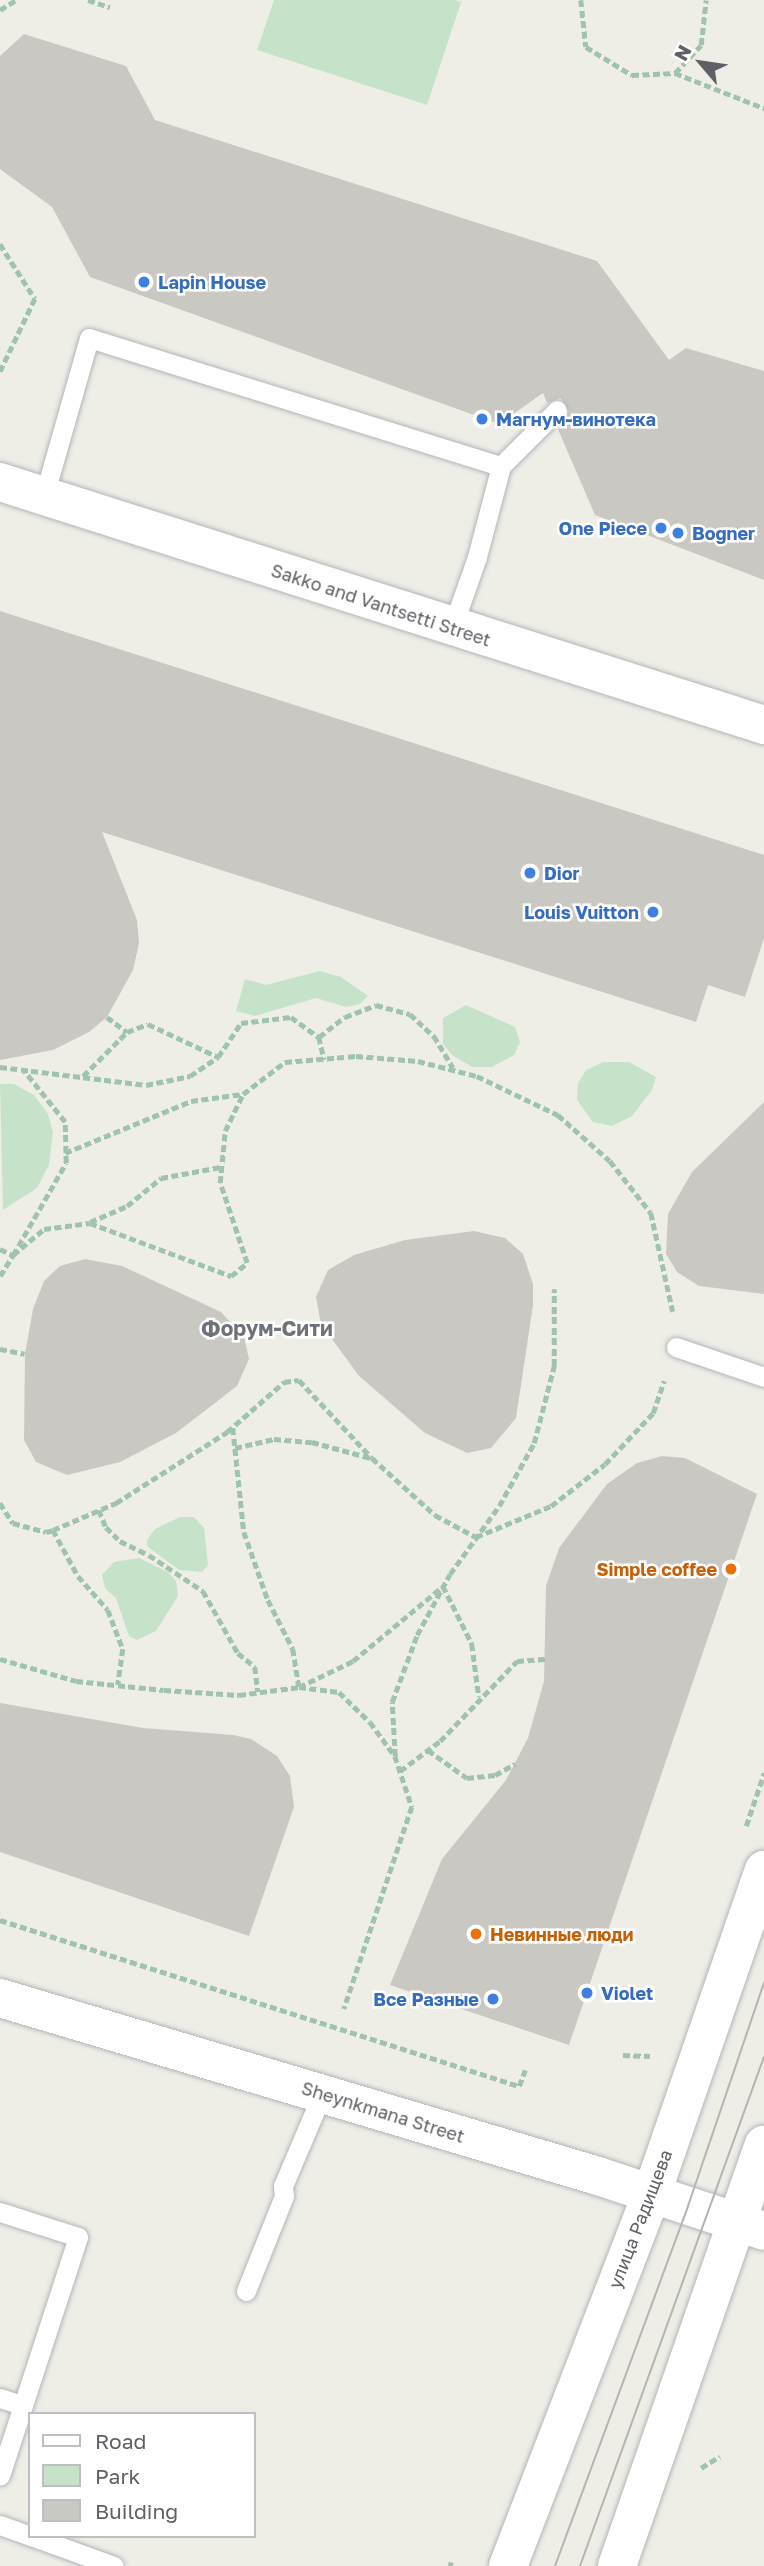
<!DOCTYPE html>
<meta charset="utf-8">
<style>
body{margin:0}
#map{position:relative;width:764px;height:2566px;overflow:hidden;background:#eeeee7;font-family:"Golos Text",sans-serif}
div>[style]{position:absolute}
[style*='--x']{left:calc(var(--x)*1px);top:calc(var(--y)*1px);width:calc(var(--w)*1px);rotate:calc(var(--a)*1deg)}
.green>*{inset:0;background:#c6e3c9}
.building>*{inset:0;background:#cac8c3}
.path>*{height:4.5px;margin-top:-2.25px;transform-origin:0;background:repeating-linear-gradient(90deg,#a0c3ae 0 7px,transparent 0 10.5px)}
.roads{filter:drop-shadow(0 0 2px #b3b5ba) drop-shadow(0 0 2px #b3b5ba)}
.service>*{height:19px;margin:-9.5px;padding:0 9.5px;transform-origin:9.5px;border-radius:9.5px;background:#fff}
.tertiary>*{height:38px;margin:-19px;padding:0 19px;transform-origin:19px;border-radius:19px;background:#fff}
.tram>*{height:2px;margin:-1px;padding:0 1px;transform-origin:1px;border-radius:1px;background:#b4b4b5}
.dots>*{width:19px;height:19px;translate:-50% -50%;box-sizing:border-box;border:4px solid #fff;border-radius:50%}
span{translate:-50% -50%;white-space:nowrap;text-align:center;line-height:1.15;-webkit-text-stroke:5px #fff;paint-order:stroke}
.shop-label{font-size:18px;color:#366cbe;font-weight:700}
.left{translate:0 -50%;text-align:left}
.right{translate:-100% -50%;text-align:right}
.street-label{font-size:18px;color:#5e6065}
.food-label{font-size:18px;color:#c56008;font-weight:700}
.quarter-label{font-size:21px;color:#6f7277;font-weight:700}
.legend{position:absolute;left:28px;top:2412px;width:228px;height:126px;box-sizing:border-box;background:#fff;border:2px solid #bfbfc1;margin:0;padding:9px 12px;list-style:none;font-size:21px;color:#5e6065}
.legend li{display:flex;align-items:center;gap:14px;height:35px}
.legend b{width:35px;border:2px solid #bfbfc1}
.north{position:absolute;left:666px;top:28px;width:70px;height:70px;-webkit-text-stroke:5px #fff;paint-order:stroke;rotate:299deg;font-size:19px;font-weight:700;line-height:28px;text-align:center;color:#5e6065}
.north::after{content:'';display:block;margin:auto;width:24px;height:32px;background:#5e6065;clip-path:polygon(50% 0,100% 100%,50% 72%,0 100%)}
</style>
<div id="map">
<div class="green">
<div style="clip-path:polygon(274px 0,454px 0,461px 2px,427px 105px,257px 50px)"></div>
<div style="clip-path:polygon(320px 971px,341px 977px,368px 996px,360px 1004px,346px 1007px,316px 998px,255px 1016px,236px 1011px,245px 979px,266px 985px)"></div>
<div style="clip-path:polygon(466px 1005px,515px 1027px,520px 1042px,514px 1055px,492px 1067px,472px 1067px,452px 1055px,443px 1044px,443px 1018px)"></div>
<div style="clip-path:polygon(603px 1062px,629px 1062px,656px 1077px,652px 1090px,632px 1116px,612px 1126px,593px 1122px,577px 1100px,578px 1083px,586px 1070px)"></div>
<div style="clip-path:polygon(0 1084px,14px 1084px,34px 1095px,48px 1114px,53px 1132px,49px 1165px,37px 1188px,3px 1210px)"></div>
<div style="clip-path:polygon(180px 1517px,194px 1517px,204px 1528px,208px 1565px,202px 1572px,179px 1570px,148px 1547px,147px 1540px,155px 1529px)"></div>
<div style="clip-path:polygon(139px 1558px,168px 1572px,176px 1581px,178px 1596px,156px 1631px,137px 1640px,129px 1636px,116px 1598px,105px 1588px,102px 1575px,114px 1562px)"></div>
</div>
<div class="building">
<div style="clip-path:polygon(24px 34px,126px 66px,155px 120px,597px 261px,669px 360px,686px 348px,764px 371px,764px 580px,595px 515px,557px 427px,569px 412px,561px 398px,547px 403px,543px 393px,499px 424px,90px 277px,52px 207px,0 169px,0 56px)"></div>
<div style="clip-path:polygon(0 611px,764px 855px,764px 938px,745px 997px,708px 985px,696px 1022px,102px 832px,137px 920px,139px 943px,133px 970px,107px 1017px,89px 1032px,53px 1050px,0 1060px)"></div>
<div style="clip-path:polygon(764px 1102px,764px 1294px,699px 1286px,677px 1272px,666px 1254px,668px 1214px,692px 1172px)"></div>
<div style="clip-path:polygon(474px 1231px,505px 1238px,523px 1254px,533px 1284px,533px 1305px,516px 1418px,491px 1448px,467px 1453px,425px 1433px,359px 1376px,321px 1324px,316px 1297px,328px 1270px,354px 1255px,405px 1240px)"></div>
<div style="clip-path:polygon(85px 1259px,122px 1266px,221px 1312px,244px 1337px,249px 1359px,237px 1386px,176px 1433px,120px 1462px,67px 1475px,36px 1462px,24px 1440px,25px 1354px,33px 1309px,44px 1281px,60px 1266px)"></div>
<div style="clip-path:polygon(662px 1456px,685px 1458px,757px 1494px,569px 2045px,390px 1985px,442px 1859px,506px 1780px,528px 1738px,544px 1681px,546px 1586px,559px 1548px,607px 1484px,637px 1463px)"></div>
<div style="clip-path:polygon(0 1703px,143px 1728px,233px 1735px,251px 1739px,277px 1756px,290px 1776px,294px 1807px,249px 1936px,0 1852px)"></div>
</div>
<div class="path">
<div style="--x:88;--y:0;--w:23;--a:18"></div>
<div style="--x:581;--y:0;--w:47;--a:83.9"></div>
<div style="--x:586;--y:47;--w:54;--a:31.3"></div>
<div style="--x:632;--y:75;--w:43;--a:-2.7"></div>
<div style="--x:675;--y:73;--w:96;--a:21.5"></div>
<div style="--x:0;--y:10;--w:19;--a:-32"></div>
<div style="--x:675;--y:73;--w:38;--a:-47"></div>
<div style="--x:701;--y:45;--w:45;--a:-83.7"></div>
<div style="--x:0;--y:244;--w:65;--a:57.5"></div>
<div style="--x:35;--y:299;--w:81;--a:115.6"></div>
<div style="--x:107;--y:1017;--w:25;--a:37"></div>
<div style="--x:319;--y:1037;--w:33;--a:-38"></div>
<div style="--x:345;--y:1017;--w:33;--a:-21"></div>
<div style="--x:376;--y:1005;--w:35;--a:15"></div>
<div style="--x:410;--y:1014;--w:33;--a:43"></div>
<div style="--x:434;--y:1036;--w:37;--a:59"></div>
<div style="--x:0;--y:1067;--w:147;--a:7"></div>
<div style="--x:146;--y:1085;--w:45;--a:-11.6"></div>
<div style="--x:190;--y:1076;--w:34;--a:-34"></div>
<div style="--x:218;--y:1057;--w:41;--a:-55.9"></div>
<div style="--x:241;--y:1023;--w:50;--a:-6.8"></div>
<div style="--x:291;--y:1017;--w:34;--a:36"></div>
<div style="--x:319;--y:1037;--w:23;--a:77"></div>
<div style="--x:83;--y:1076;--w:62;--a:-45"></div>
<div style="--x:127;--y:1032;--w:22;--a:-21"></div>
<div style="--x:148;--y:1024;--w:77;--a:25.2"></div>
<div style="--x:65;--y:1153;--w:136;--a:-22.4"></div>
<div style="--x:191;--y:1101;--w:52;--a:-7.7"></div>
<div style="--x:90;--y:1222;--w:40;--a:-23.4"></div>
<div style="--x:127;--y:1206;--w:44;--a:-39.5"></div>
<div style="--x:161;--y:1178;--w:61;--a:-10.4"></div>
<div style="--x:0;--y:1249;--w:14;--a:25"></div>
<div style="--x:13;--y:1255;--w:106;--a:-60.1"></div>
<div style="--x:66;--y:1163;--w:41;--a:-91.4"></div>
<div style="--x:65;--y:1122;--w:65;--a:-128.8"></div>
<div style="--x:0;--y:1276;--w:25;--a:-58"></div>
<div style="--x:13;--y:1255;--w:40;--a:-40"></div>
<div style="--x:44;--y:1229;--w:46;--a:-7.4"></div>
<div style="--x:90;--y:1223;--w:151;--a:20.6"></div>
<div style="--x:231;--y:1276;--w:21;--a:-39"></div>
<div style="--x:247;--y:1263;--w:84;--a:-108.6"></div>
<div style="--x:220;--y:1183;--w:52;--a:-84.5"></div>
<div style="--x:225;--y:1131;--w:41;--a:-64.1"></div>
<div style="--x:243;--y:1094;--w:53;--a:-37.3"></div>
<div style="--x:285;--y:1062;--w:71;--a:-4.8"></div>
<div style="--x:356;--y:1056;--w:62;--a:4.6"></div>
<div style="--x:418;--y:1061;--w:61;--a:14.3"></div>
<div style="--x:477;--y:1076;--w:90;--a:25.7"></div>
<div style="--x:558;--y:1115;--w:69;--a:41.5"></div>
<div style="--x:610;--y:1161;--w:66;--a:51.7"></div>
<div style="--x:651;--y:1213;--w:101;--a:77.5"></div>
<div style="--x:0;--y:1349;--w:25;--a:11"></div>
<div style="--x:233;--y:1428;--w:105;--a:84"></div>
<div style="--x:244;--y:1532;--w:72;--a:70.6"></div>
<div style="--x:268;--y:1600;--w:55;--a:63"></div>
<div style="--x:293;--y:1649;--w:38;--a:81"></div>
<div style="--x:299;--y:1687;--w:60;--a:-25.7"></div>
<div style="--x:353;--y:1661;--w:117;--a:-39.8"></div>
<div style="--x:443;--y:1586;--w:65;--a:63.4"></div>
<div style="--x:472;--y:1644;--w:53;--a:82.5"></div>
<div style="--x:235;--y:1448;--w:40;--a:-13"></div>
<div style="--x:274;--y:1439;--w:38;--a:5"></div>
<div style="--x:312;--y:1442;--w:61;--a:15.2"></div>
<div style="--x:0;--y:1503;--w:24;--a:57"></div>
<div style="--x:13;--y:1523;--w:34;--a:15"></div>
<div style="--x:46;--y:1532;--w:7;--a:-16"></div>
<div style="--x:53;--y:1530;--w:69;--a:-23.2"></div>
<div style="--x:116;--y:1503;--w:132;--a:-32.6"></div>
<div style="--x:227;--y:1432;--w:76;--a:-41.3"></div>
<div style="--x:284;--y:1382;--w:15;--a:-8"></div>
<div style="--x:299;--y:1380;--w:107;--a:46.9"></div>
<div style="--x:372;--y:1458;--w:85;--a:42.1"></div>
<div style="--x:435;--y:1515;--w:47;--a:28.2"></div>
<div style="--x:476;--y:1537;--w:81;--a:-22.5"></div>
<div style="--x:551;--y:1506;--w:68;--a:-37.9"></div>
<div style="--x:605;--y:1464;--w:70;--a:-46.7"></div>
<div style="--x:653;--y:1413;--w:34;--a:-71"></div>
<div style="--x:99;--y:1510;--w:18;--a:68"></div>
<div style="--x:106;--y:1527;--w:20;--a:45"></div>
<div style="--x:120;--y:1541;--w:32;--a:26"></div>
<div style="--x:149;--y:1555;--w:65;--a:33.7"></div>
<div style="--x:203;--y:1591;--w:71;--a:60.6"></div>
<div style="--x:238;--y:1653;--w:22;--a:39"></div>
<div style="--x:255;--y:1667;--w:25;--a:83"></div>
<div style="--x:53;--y:1530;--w:52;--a:61.5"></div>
<div style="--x:78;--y:1576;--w:45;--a:48.6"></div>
<div style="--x:108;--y:1610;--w:42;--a:69"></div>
<div style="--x:123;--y:1649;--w:36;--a:98"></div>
<div style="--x:0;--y:1659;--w:79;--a:16.1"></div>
<div style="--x:76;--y:1681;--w:88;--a:5.8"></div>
<div style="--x:164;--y:1690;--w:75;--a:3.8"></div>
<div style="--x:239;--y:1695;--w:61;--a:-7.6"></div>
<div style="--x:299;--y:1687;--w:40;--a:7.1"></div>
<div style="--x:339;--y:1692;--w:43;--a:44.1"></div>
<div style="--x:370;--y:1722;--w:42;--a:53.7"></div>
<div style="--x:395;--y:1756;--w:54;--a:71.6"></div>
<div style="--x:412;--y:1807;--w:213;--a:108.6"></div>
<div style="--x:428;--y:1750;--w:48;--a:35.7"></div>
<div style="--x:467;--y:1778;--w:28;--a:-6"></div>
<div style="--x:495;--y:1775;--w:23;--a:-29"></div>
<div style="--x:395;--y:1756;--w:54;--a:-93.2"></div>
<div style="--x:392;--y:1702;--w:72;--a:-69.5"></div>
<div style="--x:417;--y:1635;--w:69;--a:-61.6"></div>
<div style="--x:450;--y:1574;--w:84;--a:-54.2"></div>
<div style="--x:499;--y:1506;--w:72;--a:-60.9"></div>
<div style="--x:534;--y:1443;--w:80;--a:-75.4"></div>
<div style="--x:554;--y:1366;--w:77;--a:-90"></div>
<div style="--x:400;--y:1771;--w:50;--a:-36.9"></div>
<div style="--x:440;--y:1741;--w:111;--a:-46.1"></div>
<div style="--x:517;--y:1661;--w:28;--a:-4"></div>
<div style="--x:746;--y:1826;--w:56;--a:-71.2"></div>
<div style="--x:0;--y:1920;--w:545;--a:17.74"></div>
<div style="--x:519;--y:2086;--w:17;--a:-69"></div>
<div style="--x:623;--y:2055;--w:27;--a:2"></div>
<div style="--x:701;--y:2468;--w:22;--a:-32"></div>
<div style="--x:450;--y:2566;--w:4;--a:-76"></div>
</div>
<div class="roads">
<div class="service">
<div style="--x:501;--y:466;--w:79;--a:-45"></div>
<div style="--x:44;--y:496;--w:164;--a:-74.1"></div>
<div style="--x:89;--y:338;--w:431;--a:17.3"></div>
<div style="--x:501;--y:466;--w:94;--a:104.8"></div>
<div style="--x:477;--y:557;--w:75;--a:109.4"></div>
<div style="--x:676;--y:1347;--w:93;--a:18.8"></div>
<div style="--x:0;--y:2212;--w:82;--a:17.8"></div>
<div style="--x:78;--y:2237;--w:251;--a:108.1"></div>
<div style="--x:246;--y:2291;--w:102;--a:-68.2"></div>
<div style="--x:284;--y:2196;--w:10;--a:-96"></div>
<div style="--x:283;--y:2186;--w:100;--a:-67"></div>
<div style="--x:0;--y:2398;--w:22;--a:18"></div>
<div style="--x:0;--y:2525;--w:32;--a:20"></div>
<div style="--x:31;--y:2536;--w:88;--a:19.9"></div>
</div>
<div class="tertiary">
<div style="--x:0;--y:482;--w:802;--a:17.64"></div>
<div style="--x:0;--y:1998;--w:624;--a:16.58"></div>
<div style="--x:598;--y:2176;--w:175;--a:18.3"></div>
<div style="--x:508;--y:2566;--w:400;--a:-68.9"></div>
<div style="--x:652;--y:2193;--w:342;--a:-70.9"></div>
<div style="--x:617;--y:2566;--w:446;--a:-70.8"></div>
</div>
</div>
<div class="tram">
<div style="--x:555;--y:2566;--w:384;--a:-69.7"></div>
<div style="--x:688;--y:2206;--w:236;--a:-71.2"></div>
<div style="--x:580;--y:2566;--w:541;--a:-70.13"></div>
</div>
<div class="dots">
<div style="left:144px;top:282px;background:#3f7fe0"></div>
<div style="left:482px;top:419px;background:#3f7fe0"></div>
<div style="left:661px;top:528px;background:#3f7fe0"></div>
<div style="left:678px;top:533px;background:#3f7fe0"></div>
<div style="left:530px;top:873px;background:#3f7fe0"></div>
<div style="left:653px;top:912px;background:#3f7fe0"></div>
<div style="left:731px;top:1569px;background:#e8710a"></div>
<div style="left:476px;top:1934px;background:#e8710a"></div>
<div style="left:587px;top:1993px;background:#3f7fe0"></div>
<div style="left:493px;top:1999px;background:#3f7fe0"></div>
</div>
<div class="shop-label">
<span class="left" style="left:158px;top:282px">Lapin House</span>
<span class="left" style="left:496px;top:419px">Магнум-винотека</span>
<span class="right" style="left:647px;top:528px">One Piece</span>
<span class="left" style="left:692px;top:533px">Bogner</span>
<span class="left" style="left:544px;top:873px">Dior</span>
<span class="right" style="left:639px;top:912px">Louis Vuitton</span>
<span class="left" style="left:601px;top:1993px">Violet</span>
<span class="right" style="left:479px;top:1999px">Все Разные</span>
</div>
<div class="street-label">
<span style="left:381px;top:605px;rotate:18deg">Sakko and Vantsetti Street</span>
<span style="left:383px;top:2112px;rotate:17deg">Sheynkmana Street</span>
<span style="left:640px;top:2219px;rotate:-69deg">улица Радищева</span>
</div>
<div class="food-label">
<span class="right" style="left:717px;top:1569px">Simple coffee</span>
<span class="left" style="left:490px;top:1934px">Невинные люди</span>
</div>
<div class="quarter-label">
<span style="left:267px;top:1328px">Форум-Сити</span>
</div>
<ul class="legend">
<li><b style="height:9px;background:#fff"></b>Road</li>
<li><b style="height:19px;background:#c6e3c9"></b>Park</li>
<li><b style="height:19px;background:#cac8c3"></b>Building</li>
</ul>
<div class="north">N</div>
</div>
